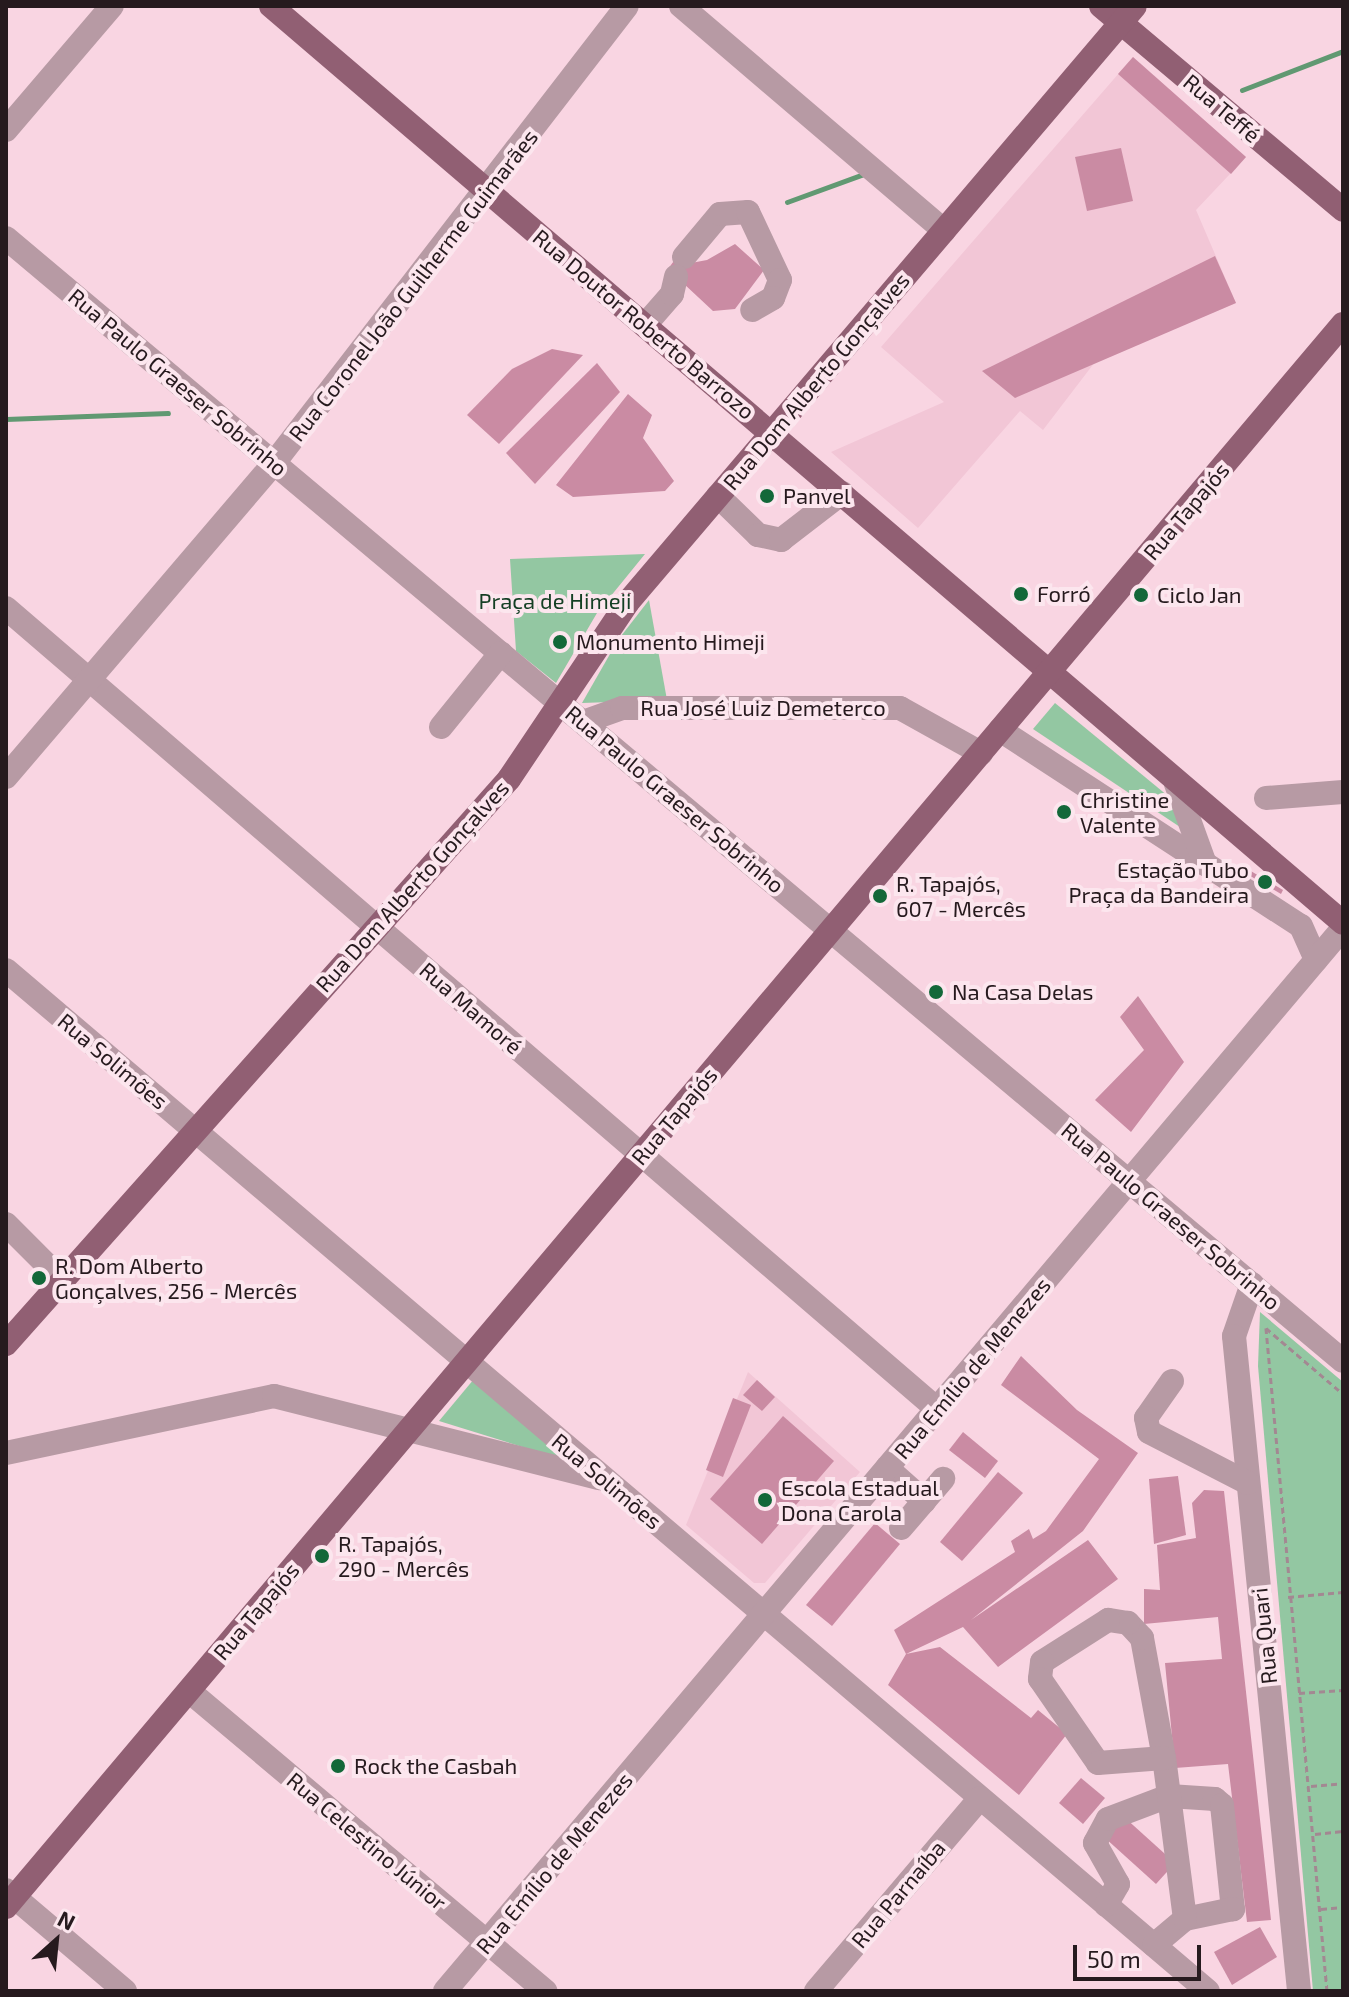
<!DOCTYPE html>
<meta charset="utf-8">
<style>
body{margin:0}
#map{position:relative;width:1349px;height:1997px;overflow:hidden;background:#f9d5e2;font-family:"Exo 2",sans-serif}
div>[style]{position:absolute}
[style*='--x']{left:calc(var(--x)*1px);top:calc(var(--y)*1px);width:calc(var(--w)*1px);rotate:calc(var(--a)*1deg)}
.built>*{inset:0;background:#f2c6d6}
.green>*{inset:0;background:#93c7a2}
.stream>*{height:5px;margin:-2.5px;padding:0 2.5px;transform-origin:2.5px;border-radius:2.5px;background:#619972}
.building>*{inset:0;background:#ca8ba3}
.path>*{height:3px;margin-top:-1.5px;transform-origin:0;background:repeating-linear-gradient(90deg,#a38892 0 6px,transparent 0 10px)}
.minor>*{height:24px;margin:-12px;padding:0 12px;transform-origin:12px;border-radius:12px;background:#b79aa4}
.major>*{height:24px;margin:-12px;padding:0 12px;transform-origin:12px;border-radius:12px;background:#915f73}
.dots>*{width:22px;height:22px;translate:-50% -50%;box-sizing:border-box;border:4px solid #fce6ee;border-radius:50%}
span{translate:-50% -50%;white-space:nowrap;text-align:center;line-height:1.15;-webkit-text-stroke:8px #fce6ee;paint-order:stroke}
.street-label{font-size:22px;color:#261a1e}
.poi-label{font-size:22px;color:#261a1e}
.left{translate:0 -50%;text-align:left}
.right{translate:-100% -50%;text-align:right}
.park-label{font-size:22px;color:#143f24}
.frame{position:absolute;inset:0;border:8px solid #261a1e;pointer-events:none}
.north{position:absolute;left:16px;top:1901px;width:80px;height:80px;-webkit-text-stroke:6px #fce6ee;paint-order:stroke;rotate:27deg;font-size:22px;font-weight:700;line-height:32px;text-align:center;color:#261a1e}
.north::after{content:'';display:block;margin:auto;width:28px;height:36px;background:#261a1e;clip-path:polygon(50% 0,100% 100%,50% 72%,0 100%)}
.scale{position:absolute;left:1073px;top:1945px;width:128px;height:36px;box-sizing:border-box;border:4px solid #261a1e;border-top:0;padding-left:10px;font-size:24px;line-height:28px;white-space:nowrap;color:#261a1e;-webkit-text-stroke:6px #fce6ee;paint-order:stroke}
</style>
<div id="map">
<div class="built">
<div style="clip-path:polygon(1133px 57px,1246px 157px,1196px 210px,1236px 303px,1095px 362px,1043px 430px,1020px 411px,918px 528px,831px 452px,944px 402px,881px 347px)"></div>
<div style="clip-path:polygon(748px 1372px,860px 1472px,765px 1583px,754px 1583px,686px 1525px)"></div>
</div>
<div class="green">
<div style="clip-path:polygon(645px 554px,597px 613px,556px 683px,516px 651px,510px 559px)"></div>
<div style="clip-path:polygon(649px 600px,667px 700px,582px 703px,618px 640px)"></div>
<div style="clip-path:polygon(1055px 703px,1168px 796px,1180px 827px,1033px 729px)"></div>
<div style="clip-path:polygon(1260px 1312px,1343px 1382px,1343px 1991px,1313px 1991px,1258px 1366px)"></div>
<div style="clip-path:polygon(474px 1379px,571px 1462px,439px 1421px)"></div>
</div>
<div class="stream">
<div style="--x:1242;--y:90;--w:108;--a:-21.1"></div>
<div style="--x:787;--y:202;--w:82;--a:-20"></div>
<div style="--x:6;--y:419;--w:162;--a:-2.1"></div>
</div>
<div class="building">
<div style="clip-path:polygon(1133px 57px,1246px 157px,1231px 174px,1118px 74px)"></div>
<div style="clip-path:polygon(1121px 148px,1133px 201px,1087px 211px,1075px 157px)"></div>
<div style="clip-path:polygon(735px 244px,764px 270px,735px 309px,713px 311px,668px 269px,679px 254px,691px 263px,707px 260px)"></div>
<div style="clip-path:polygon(1215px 256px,1236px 303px,1015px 398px,982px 371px)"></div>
<div style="clip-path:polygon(552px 349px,583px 355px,499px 444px,467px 415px,512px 369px)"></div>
<div style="clip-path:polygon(597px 363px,620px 392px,535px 484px,506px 453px)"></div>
<div style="clip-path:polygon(628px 394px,652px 415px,643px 438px,674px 481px,665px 491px,573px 497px,556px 485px)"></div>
<div style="clip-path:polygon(1249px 870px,1283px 890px,1281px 894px,1247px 874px)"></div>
<div style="clip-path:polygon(1138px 996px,1184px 1062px,1131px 1132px,1095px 1100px,1144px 1050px,1120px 1017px)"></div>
<div style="clip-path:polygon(1021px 1356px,1077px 1410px,1138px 1453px,1083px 1531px,971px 1620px,1088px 1540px,1118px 1579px,998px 1667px,963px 1627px,906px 1654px,940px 1647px,1031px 1718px,1038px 1710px,1067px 1734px,1019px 1795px,888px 1685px,906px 1654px,894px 1630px,1015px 1552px,1011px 1541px,1029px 1529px,1033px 1539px,1046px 1531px,1099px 1459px,1001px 1385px)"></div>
<div style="clip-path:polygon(757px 1380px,775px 1397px,762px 1411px,743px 1395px)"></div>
<div style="clip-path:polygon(733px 1398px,751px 1405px,723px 1477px,706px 1470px)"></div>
<div style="clip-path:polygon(783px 1416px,834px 1461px,762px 1544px,710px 1499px)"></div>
<div style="clip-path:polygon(963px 1432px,998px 1461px,985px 1478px,949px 1450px)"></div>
<div style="clip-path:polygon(998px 1472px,1023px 1493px,962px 1561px,940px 1542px)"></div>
<div style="clip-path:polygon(1178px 1476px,1186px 1535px,1154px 1544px,1149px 1479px)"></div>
<div style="clip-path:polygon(1204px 1490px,1224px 1491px,1271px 1920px,1247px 1922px,1228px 1764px,1175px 1768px,1165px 1663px,1222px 1659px,1218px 1617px,1144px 1624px,1144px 1589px,1160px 1590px,1157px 1545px,1196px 1538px,1192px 1503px)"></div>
<div style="clip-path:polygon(875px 1523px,900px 1544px,832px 1626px,806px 1605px)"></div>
<div style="clip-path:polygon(1081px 1778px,1105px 1798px,1083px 1824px,1059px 1803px)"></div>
<div style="clip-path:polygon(1123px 1816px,1175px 1863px,1156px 1884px,1104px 1837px)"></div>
<div style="clip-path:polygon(1260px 1927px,1277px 1957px,1232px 1985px,1214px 1952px)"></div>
</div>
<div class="path">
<div style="--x:1288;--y:1597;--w:55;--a:-5.2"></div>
<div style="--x:1299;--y:1693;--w:44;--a:-3.9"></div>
<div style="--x:1311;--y:1786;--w:32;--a:-5"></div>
<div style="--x:1315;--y:1834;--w:28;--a:-6"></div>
<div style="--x:1321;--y:1909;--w:22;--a:-5"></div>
<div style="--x:1327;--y:1991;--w:666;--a:-95.26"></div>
<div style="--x:1266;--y:1328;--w:101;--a:40.6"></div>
</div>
<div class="minor">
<div style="--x:681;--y:6;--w:346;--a:40.5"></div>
<div style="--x:6;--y:130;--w:163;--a:-49.5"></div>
<div style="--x:6;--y:238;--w:1746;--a:40.03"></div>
<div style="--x:684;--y:257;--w:56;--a:-50.1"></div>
<div style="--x:720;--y:214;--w:28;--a:-4"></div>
<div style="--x:748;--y:212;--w:75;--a:64.8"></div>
<div style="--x:780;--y:280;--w:19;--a:111"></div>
<div style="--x:773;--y:298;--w:24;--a:150"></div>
<div style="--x:645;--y:325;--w:41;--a:-48.9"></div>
<div style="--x:672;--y:294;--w:18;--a:-77"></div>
<div style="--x:718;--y:496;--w:56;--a:44.3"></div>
<div style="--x:758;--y:535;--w:24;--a:12"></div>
<div style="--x:781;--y:540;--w:77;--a:-37.6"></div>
<div style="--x:6;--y:608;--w:1228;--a:40.71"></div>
<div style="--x:583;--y:722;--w:41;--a:-19.7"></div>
<div style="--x:622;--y:708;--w:278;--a:0"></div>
<div style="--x:900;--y:708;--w:93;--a:29.1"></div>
<div style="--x:441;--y:727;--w:95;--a:-51"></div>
<div style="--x:1000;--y:730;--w:359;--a:33.1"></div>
<div style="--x:1301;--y:926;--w:37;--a:66"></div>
<div style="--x:6;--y:777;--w:413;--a:-49.5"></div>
<div style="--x:274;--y:463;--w:577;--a:-52.32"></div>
<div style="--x:1176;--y:784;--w:85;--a:70.1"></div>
<div style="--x:1266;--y:798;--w:77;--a:-4.5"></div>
<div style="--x:6;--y:970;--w:1577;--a:40.35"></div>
<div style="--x:6;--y:1224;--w:79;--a:45"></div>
<div style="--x:1252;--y:1284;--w:55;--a:109.1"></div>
<div style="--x:1234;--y:1336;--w:658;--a:84.33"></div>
<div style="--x:1172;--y:1381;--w:45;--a:125.1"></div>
<div style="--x:1146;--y:1418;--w:14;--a:78"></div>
<div style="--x:1149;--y:1432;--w:111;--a:27.3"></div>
<div style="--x:6;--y:1453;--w:274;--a:-12"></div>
<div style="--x:274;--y:1396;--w:335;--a:14.2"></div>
<div style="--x:887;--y:1468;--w:50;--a:41.7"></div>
<div style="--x:901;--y:1528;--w:65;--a:-49.4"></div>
<div style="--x:189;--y:1691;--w:466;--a:40.1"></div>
<div style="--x:6;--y:1890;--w:156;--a:40.3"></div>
<div style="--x:1106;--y:1905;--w:24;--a:-60"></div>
<div style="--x:1118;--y:1884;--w:47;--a:-119.3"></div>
<div style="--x:1095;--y:1843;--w:27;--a:-62"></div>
<div style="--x:1108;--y:1819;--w:65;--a:-20.7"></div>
<div style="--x:1169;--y:1796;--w:46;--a:3.7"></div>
<div style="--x:1215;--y:1799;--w:9;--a:41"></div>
<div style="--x:1222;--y:1805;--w:105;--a:84"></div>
<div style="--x:1233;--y:1909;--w:49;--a:168.2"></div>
<div style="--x:1154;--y:1945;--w:40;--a:-40"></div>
<div style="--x:1185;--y:1919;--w:162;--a:-97.4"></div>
<div style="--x:1164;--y:1758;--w:122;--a:-100.4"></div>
<div style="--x:1142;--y:1638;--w:21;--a:-133"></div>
<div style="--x:1128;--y:1623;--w:20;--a:-171"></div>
<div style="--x:1108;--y:1620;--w:78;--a:147.5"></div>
<div style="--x:1042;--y:1662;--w:17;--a:97"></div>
<div style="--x:1040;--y:1679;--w:102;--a:55.4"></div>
<div style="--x:1098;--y:1763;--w:66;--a:-4.3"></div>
<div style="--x:445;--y:1991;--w:1392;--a:-49.81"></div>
<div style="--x:816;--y:1991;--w:253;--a:-49.6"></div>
</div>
<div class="major">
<div style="--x:271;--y:6;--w:1411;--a:40.54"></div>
<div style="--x:1101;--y:6;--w:317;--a:40.1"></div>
<div style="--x:6;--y:1344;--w:756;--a:-48.32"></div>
<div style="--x:509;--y:779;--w:213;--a:-56.1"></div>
<div style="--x:628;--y:602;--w:782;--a:-49.61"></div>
<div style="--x:6;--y:1907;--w:2072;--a:-49.82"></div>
</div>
<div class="dots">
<div style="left:767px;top:496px;background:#136839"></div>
<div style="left:1021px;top:594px;background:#136839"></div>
<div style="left:1141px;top:595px;background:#136839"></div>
<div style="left:560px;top:642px;background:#136839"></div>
<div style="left:1064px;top:812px;background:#136839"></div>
<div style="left:1265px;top:882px;background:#136839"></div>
<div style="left:880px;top:896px;background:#136839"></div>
<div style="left:936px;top:992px;background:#136839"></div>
<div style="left:39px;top:1278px;background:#136839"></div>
<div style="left:765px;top:1500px;background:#136839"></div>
<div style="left:322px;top:1556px;background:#136839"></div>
<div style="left:338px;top:1766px;background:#136839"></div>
</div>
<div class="street-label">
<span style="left:1222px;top:108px;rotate:40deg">Rua Teffé</span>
<span style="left:413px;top:285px;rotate:-52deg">Rua Coronel João Guilherme Guimarães</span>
<span style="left:644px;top:324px;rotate:40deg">Rua Doutor Roberto Barrozo</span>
<span style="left:816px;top:381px;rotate:-50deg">Rua Dom Alberto Gonçalves</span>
<span style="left:178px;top:382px;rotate:40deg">Rua Paulo Graeser Sobrinho</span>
<span style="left:1186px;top:511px;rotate:-50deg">Rua Tapajós</span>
<span style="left:763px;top:708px">Rua José Luiz Demeterco</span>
<span style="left:675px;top:799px;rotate:40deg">Rua Paulo Graeser Sobrinho</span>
<span style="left:412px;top:886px;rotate:-48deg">Rua Dom Alberto Gonçalves</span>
<span style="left:471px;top:1008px;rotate:41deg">Rua Mamoré</span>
<span style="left:113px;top:1061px;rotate:40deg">Rua Solimões</span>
<span style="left:674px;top:1116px;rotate:-50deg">Rua Tapajós</span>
<span style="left:1171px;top:1216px;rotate:40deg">Rua Paulo Graeser Sobrinho</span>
<span style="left:972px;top:1368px;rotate:-50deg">Rua Emílio de Menezes</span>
<span style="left:607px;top:1481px;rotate:40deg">Rua Solimões</span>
<span style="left:256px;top:1611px;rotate:-50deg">Rua Tapajós</span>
<span style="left:1264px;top:1636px;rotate:-96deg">Rua Quari</span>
<span style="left:367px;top:1841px;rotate:40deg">Rua Celestino Júnior</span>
<span style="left:554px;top:1863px;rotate:-50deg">Rua Emílio de Menezes</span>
<span style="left:898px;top:1894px;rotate:-50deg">Rua Parnaíba</span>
</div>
<div class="poi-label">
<span class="left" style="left:783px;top:496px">Panvel</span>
<span class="left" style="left:1037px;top:594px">Forró</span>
<span class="left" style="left:1157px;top:595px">Ciclo Jan</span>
<span class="left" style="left:576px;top:642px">Monumento Himeji</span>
<span class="left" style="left:1080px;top:812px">Christine<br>Valente</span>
<span class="right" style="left:1249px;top:882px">Estação Tubo<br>Praça da Bandeira</span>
<span class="left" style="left:896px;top:896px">R. Tapajós,<br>607 - Mercês</span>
<span class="left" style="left:952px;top:992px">Na Casa Delas</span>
<span class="left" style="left:55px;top:1278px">R. Dom Alberto<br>Gonçalves, 256 - Mercês</span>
<span class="left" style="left:781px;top:1500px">Escola Estadual<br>Dona Carola</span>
<span class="left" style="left:338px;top:1556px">R. Tapajós,<br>290 - Mercês</span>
<span class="left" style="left:354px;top:1766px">Rock the Casbah</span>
</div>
<div class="park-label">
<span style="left:555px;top:601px">Praça de Himeji</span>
</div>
<div class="frame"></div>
<div class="north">N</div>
<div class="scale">50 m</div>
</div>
